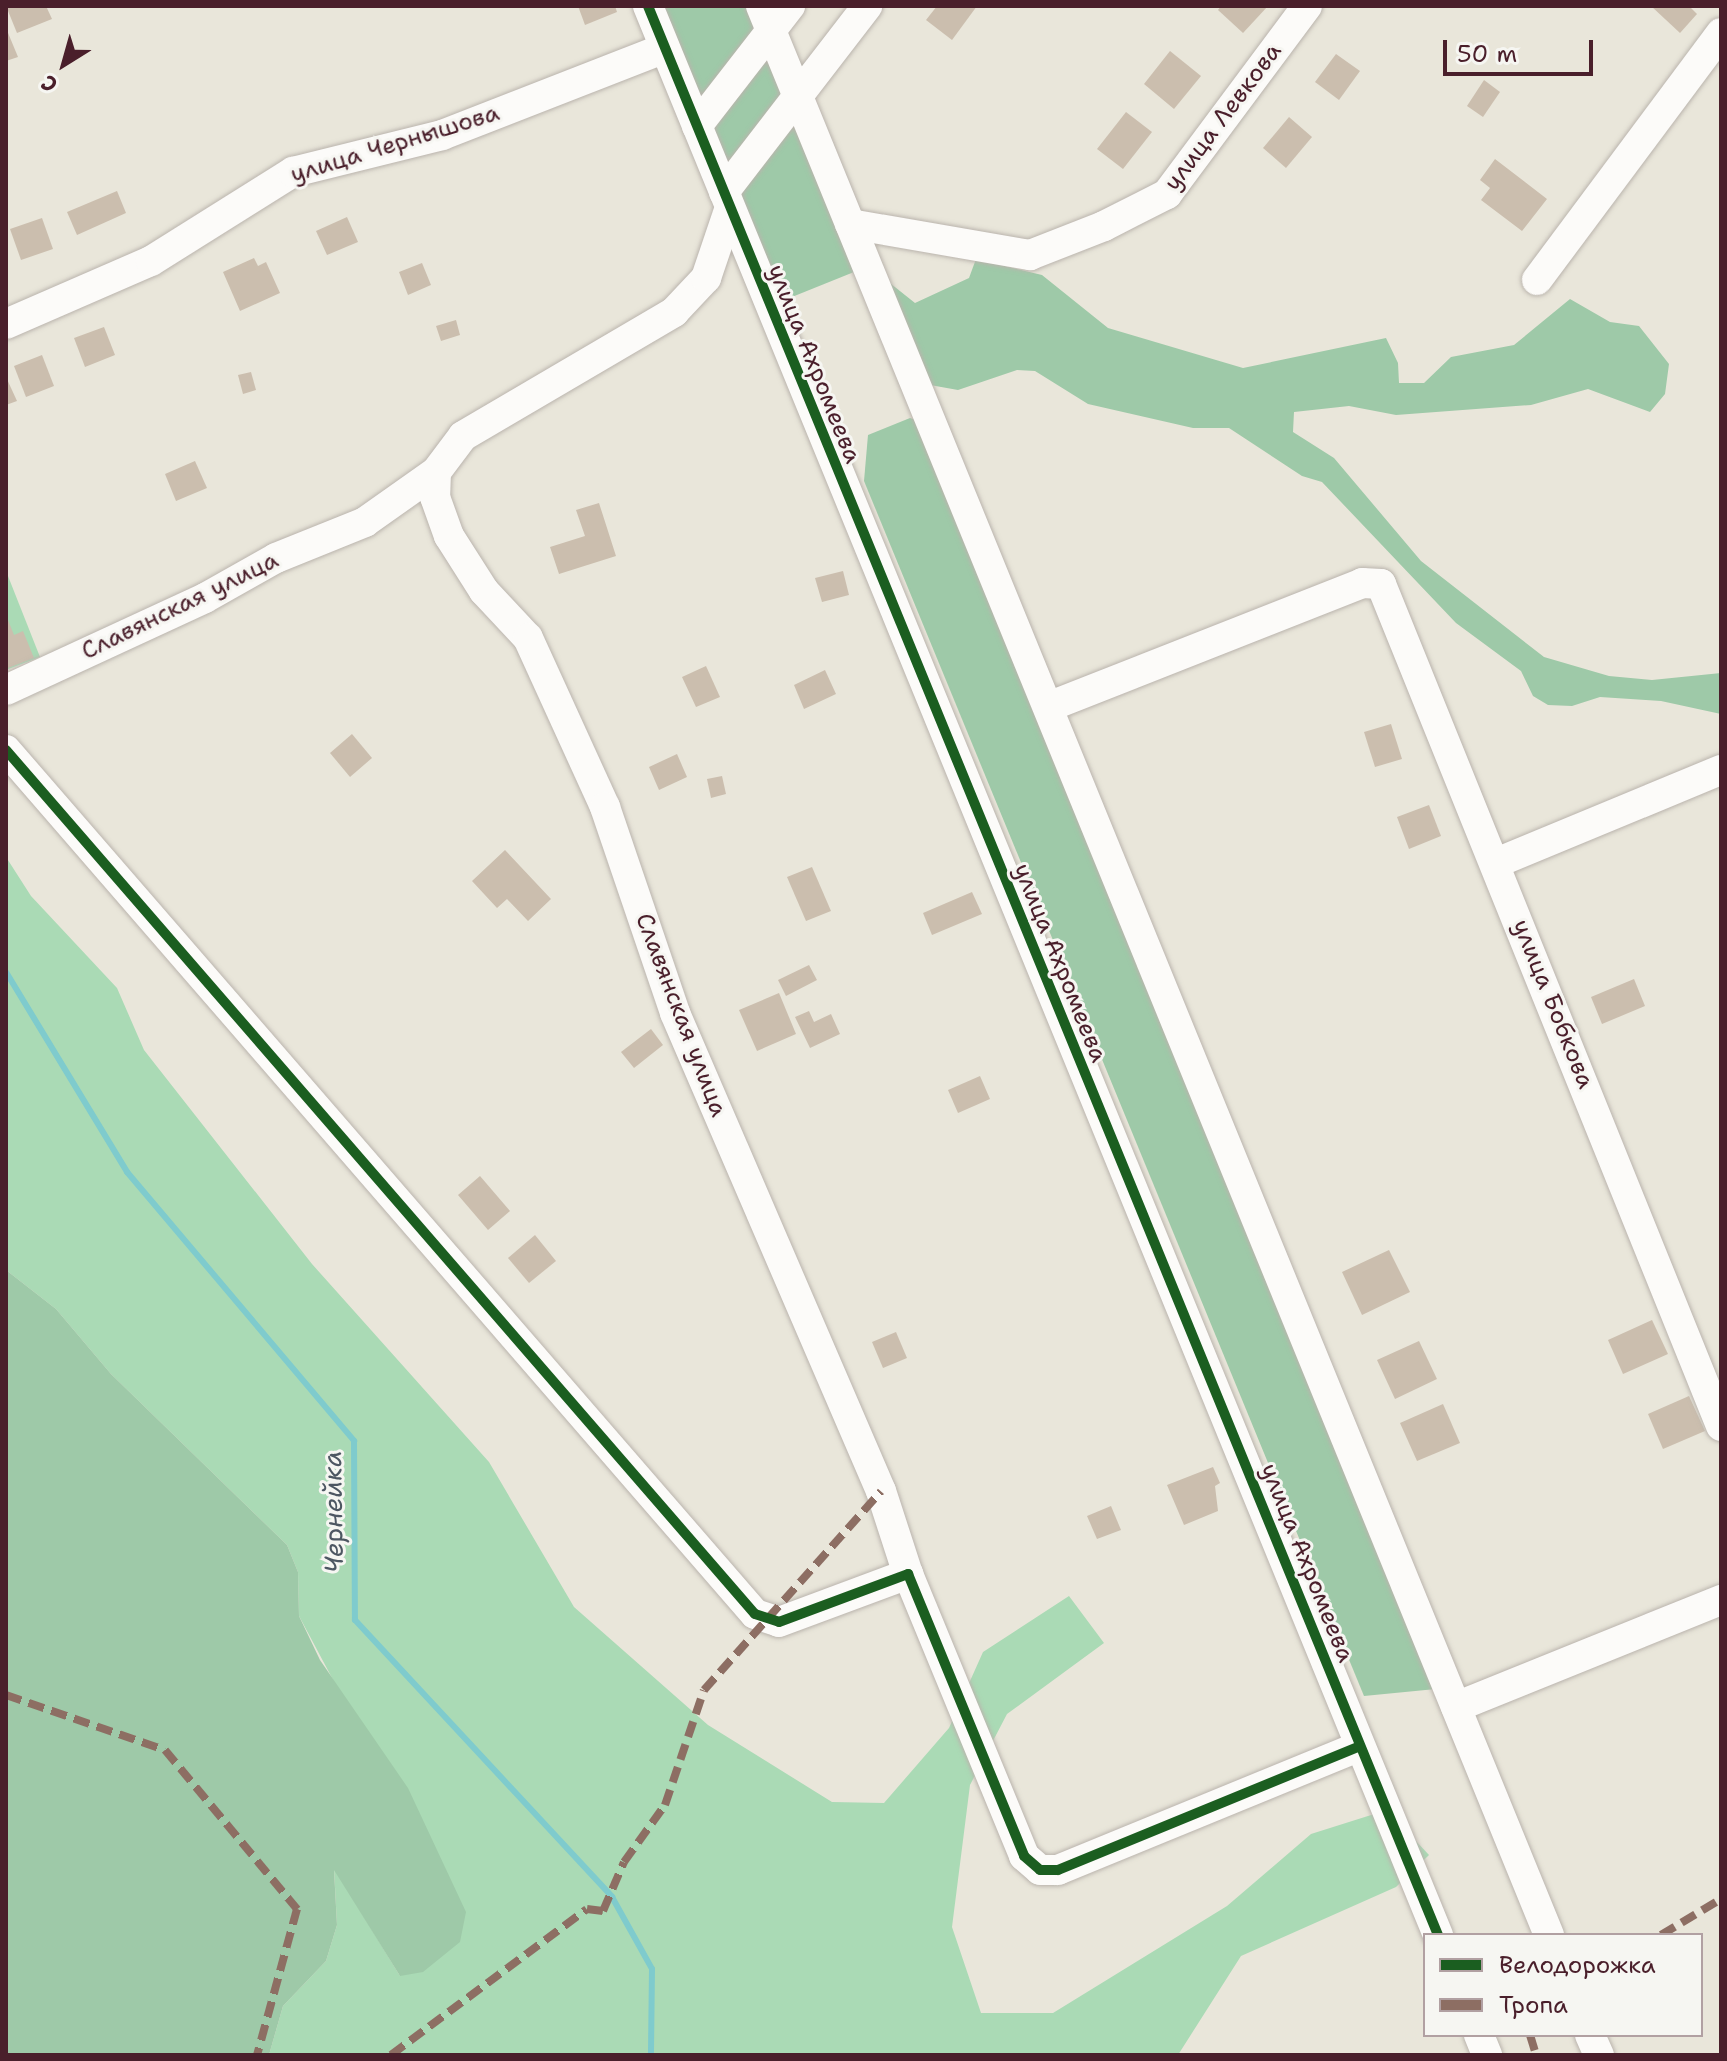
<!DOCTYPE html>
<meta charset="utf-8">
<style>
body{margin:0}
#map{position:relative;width:1727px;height:2061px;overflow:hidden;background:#e9e6da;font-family:"Shantell Sans",sans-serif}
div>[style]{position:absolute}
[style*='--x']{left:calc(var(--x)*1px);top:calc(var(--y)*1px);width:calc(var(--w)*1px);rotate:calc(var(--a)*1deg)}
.green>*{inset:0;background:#aadab5}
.forest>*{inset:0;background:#9ec9a8}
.stream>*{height:6px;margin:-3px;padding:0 3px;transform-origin:3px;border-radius:3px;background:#7fcbcd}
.building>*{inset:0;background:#cbbeae}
.roads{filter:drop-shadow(0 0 2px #bab4ad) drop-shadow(0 0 2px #bab4ad)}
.minor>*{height:30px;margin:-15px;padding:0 15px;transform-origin:15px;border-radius:15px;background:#fcfbf9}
.quiet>*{height:8px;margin-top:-4px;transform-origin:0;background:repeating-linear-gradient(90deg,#8d6e63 0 16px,transparent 0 24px)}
.cycleway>*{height:10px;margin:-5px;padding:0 5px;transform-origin:5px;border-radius:5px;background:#1b5e20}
span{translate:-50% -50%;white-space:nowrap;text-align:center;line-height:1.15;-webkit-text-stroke:6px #f6f6f2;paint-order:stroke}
.street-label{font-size:24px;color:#4a1f2b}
.water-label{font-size:26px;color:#4d5762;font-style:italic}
.frame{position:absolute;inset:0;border:8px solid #4a1f2b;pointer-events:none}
.legend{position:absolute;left:1423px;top:1933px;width:280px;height:104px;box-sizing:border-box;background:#f6f6f2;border:2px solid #b1a0a2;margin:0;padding:10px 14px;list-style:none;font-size:24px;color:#4a1f2b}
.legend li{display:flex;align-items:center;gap:16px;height:40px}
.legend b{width:40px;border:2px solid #b1a0a2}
.north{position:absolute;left:24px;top:24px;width:80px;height:80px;-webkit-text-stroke:6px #f6f6f2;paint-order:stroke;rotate:217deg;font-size:22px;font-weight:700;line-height:32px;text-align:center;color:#4a1f2b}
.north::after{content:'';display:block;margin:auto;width:28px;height:36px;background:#4a1f2b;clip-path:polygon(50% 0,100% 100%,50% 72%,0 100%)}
.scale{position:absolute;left:1443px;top:40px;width:150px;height:36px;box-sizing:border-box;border:4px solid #4a1f2b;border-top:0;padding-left:10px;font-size:24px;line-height:28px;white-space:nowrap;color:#4a1f2b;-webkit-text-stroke:6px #f6f6f2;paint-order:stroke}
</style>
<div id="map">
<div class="green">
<div style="clip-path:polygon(6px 571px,40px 657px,6px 670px)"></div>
<div style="clip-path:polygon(6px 857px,31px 896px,117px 988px,144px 1050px,312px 1264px,489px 1462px,574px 1607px,708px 1725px,832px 1802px,884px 1803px,949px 1728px,983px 1652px,1069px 1596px,1104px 1643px,1007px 1714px,970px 1785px,952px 1927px,981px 2013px,1053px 2013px,1227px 1906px,1311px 1834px,1387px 1810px,1429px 1855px,1396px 1887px,1241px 1956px,1178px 2055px,269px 2055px,283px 2006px,326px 1961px,337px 1925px,334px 1868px,400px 1976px,347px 1706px,299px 1616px,298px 1572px,287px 1545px,111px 1374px,56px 1309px,6px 1270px)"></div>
</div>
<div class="forest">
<div style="clip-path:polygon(663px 6px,746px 6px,854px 272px,782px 301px)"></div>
<div style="clip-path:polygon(976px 259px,1042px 275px,1108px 328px,1243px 368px,1386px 338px,1398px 363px,1399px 383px,1424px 383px,1451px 357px,1514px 345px,1570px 299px,1610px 322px,1639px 326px,1669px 364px,1665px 394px,1650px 412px,1588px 389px,1531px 405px,1396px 415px,1349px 406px,1294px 412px,1293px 432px,1334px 458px,1421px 561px,1544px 657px,1609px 676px,1652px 680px,1721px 673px,1721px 714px,1661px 701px,1600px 697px,1572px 706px,1548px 705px,1533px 696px,1521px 671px,1456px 623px,1322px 482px,1302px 476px,1229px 428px,1193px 428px,1088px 404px,1035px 371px,1017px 370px,958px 390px,930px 385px,876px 272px,915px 303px,969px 278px)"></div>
<div style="clip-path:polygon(910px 418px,938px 427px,1446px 1688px,1364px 1696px,864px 481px,868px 435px)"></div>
<div style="clip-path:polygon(6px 1270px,56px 1309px,111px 1374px,287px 1545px,298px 1572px,299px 1616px,320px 1660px,408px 1788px,466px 1912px,460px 1942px,423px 1972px,400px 1976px,334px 1870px,337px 1925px,326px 1961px,283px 2006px,269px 2055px,6px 2055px)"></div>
</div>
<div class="stream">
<div style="--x:6;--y:972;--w:234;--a:58.8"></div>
<div style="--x:127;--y:1172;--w:352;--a:49.8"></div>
<div style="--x:354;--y:1441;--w:179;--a:89.7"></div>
<div style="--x:355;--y:1620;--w:378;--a:47.1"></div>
<div style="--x:612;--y:1897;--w:82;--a:60.9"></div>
<div style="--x:652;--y:1969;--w:86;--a:90.7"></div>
</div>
<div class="building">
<div style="clip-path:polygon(6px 6px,46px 6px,52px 19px,17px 33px)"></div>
<div style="clip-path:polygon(578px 6px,615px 6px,617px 12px,585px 25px)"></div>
<div style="clip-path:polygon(937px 6px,977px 6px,952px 40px,926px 20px)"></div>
<div style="clip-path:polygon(1221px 6px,1268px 6px,1243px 33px,1218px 10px)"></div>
<div style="clip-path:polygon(1651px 6px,1689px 6px,1697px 14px,1680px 33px)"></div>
<div style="clip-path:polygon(6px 28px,18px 57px,6px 61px)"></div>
<div style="clip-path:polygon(1170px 51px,1201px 76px,1174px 109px,1144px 84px)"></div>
<div style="clip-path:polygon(1336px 54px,1360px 71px,1339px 100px,1315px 82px)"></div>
<div style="clip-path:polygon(1484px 80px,1500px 92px,1483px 117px,1467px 106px)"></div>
<div style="clip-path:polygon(1126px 112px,1152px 132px,1123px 169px,1097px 149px)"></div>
<div style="clip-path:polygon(1289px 117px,1312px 137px,1286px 168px,1263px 148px)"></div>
<div style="clip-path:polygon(1495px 159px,1547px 199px,1522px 231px,1481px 200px,1490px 188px,1480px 180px)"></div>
<div style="clip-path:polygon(117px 191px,126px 213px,77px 235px,67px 212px)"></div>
<div style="clip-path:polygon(347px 217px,358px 242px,327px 255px,316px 231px)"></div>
<div style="clip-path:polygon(42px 218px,53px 249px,21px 260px,10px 229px)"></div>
<div style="clip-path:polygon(254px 258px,258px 266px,266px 262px,280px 293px,240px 311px,223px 272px)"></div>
<div style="clip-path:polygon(422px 263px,431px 285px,408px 295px,399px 272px)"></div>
<div style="clip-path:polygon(456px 320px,460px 335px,441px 341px,436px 326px)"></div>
<div style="clip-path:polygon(104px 327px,115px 355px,85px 367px,74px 338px)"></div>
<div style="clip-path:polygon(42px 355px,54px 386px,26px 397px,14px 366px)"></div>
<div style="clip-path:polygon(251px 372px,256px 390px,243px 394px,238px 375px)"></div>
<div style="clip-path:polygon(6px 377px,17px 401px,6px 405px)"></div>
<div style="clip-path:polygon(195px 461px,207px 488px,176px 501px,165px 474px)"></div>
<div style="clip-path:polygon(599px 503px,616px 556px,559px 574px,550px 547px,585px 536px,576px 510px)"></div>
<div style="clip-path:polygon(843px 571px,849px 595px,822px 602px,815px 578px)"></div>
<div style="clip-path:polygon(6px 615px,14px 635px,23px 631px,34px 658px,8px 668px)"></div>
<div style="clip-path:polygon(706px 666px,720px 697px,696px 707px,682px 677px)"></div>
<div style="clip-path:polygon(825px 670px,836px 694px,804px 709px,794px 685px)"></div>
<div style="clip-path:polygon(1391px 724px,1402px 759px,1375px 767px,1364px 732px)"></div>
<div style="clip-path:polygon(352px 734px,372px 758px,350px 777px,330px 753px)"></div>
<div style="clip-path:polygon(677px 754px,687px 777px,659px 790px,649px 767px)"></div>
<div style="clip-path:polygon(722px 776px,726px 794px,711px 798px,707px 779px)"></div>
<div style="clip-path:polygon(1429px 805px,1441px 836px,1409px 849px,1397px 817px)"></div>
<div style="clip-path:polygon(505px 850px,551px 899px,528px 921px,507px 899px,497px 908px,472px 881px)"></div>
<div style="clip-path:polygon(812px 867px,831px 911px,806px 921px,787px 877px)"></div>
<div style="clip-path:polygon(972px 892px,982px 914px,932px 935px,923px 913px)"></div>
<div style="clip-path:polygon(809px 965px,817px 980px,786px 996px,778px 980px)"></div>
<div style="clip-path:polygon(1634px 979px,1645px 1006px,1602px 1024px,1591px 997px)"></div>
<div style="clip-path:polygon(779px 993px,796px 1034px,757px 1051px,739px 1010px)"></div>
<div style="clip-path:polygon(809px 1011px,814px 1022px,831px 1014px,840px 1034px,810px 1048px,795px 1017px)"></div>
<div style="clip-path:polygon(651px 1029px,663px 1045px,634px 1068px,621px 1052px)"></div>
<div style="clip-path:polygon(980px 1076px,990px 1099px,958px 1113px,948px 1090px)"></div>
<div style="clip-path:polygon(480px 1176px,510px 1211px,488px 1230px,458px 1195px)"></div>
<div style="clip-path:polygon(535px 1235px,556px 1261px,529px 1283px,508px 1258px)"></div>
<div style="clip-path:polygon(1389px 1250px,1410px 1292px,1362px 1315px,1342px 1272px)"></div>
<div style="clip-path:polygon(1652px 1320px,1668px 1354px,1623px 1374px,1608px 1340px)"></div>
<div style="clip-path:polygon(896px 1332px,907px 1358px,883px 1368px,872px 1342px)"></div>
<div style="clip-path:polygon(1419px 1341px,1437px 1379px,1395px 1399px,1377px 1360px)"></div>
<div style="clip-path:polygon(1689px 1396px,1705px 1431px,1663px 1449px,1648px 1414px)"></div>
<div style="clip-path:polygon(1443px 1404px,1460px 1443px,1417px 1461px,1400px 1423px)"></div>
<div style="clip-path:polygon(1213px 1467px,1220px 1483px,1215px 1486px,1218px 1511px,1184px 1525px,1167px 1485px)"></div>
<div style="clip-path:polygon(1111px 1506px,1121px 1530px,1097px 1539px,1087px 1516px)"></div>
</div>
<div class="roads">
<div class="minor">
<div style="--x:648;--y:6;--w:2085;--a:67.73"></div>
<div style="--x:761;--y:6;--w:2084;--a:67.78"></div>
<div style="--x:697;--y:126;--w:152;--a:-52.2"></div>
<div style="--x:724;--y:192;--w:235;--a:-52.4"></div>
<div style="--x:850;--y:224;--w:183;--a:9.8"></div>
<div style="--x:1030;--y:255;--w:79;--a:-21.4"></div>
<div style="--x:1104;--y:226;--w:71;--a:-26.9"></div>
<div style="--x:1167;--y:194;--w:234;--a:-53.3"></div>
<div style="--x:1537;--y:280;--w:308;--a:-53.3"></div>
<div style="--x:6;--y:324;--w:158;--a:-23.5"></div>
<div style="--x:151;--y:261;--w:168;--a:-32.1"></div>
<div style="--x:293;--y:172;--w:154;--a:-13.9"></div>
<div style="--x:442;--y:135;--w:239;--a:-21.3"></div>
<div style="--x:436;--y:472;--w:25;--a:92"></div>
<div style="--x:435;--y:497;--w:41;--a:70.3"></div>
<div style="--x:449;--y:536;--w:65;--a:57.5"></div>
<div style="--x:484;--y:591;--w:64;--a:46.9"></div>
<div style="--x:528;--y:638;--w:186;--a:65.5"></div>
<div style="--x:605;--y:807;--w:218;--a:71.2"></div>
<div style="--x:675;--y:1013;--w:520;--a:66.69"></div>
<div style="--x:881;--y:1491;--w:87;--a:72"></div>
<div style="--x:6;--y:690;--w:219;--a:-24.8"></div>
<div style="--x:205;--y:598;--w:81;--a:-29.4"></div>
<div style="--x:276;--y:558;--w:96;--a:-22"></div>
<div style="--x:365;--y:522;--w:87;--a:-35.2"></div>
<div style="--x:436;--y:472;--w:45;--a:-53.1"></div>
<div style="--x:463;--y:436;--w:245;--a:-30.4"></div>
<div style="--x:674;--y:312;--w:47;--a:-46.7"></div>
<div style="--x:706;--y:278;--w:72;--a:-71.3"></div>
<div style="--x:1048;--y:707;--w:338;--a:-21.5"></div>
<div style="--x:1362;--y:583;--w:19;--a:3"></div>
<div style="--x:1381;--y:584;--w:908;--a:68.01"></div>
<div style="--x:6;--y:750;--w:1143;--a:49.08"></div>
<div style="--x:755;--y:1614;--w:25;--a:18"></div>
<div style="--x:779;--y:1622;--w:138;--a:-20.4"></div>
<div style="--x:908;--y:1574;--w:305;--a:67.6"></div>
<div style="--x:1024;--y:1856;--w:21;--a:41"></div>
<div style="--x:1040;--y:1870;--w:18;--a:0"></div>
<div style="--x:1058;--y:1870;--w:326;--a:-22.3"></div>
<div style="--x:1496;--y:863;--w:243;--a:-22.5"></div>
<div style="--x:1456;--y:1707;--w:286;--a:-22"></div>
<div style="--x:1479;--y:2035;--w:22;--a:68"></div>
<div style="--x:1590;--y:2035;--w:22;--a:66"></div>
</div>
</div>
<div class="quiet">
<div style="--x:6;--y:1695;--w:168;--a:19.1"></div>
<div style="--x:165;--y:1750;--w:207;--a:50.3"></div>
<div style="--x:297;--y:1909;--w:151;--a:105.3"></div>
<div style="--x:1661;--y:1935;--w:70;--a:-31"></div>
<div style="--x:1530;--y:2035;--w:21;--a:73"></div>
<div style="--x:391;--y:2055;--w:244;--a:-36.7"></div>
<div style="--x:587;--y:1909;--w:16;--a:7"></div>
<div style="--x:603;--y:1911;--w:53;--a:-66.8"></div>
<div style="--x:624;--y:1862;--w:70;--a:-54.3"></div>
<div style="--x:665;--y:1805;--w:121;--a:-71.3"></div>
<div style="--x:704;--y:1690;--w:266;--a:-48.3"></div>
</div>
<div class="cycleway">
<div style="--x:648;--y:6;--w:2085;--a:67.73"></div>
<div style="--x:6;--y:750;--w:1143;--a:49.08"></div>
<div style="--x:755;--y:1614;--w:25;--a:18"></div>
<div style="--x:779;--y:1622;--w:138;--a:-20.4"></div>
<div style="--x:908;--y:1574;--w:305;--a:67.6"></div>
<div style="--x:1024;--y:1856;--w:21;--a:41"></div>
<div style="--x:1040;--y:1870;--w:18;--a:0"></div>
<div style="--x:1058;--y:1870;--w:326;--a:-22.3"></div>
</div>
<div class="street-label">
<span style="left:1223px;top:117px;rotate:-53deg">улица Левкова</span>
<span style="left:395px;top:144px;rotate:-17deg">улица Чернышова</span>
<span style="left:814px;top:364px;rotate:68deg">улица Ахромеева</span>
<span style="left:180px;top:606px;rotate:-26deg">Славянская улица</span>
<span style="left:1060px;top:963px;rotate:68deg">улица Ахромеева</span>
<span style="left:1553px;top:1004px;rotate:68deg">улица Бобкова</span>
<span style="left:681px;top:1015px;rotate:69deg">Славянская улица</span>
<span style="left:1307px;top:1563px;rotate:68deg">улица Ахромеева</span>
</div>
<div class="water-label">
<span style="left:333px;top:1512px;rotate:-91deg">Чернейка</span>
</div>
<div class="frame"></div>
<ul class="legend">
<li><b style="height:10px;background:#1b5e20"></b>Велодорожка</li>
<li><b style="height:10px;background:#8d6e63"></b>Тропа</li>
</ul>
<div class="north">С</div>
<div class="scale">50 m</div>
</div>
